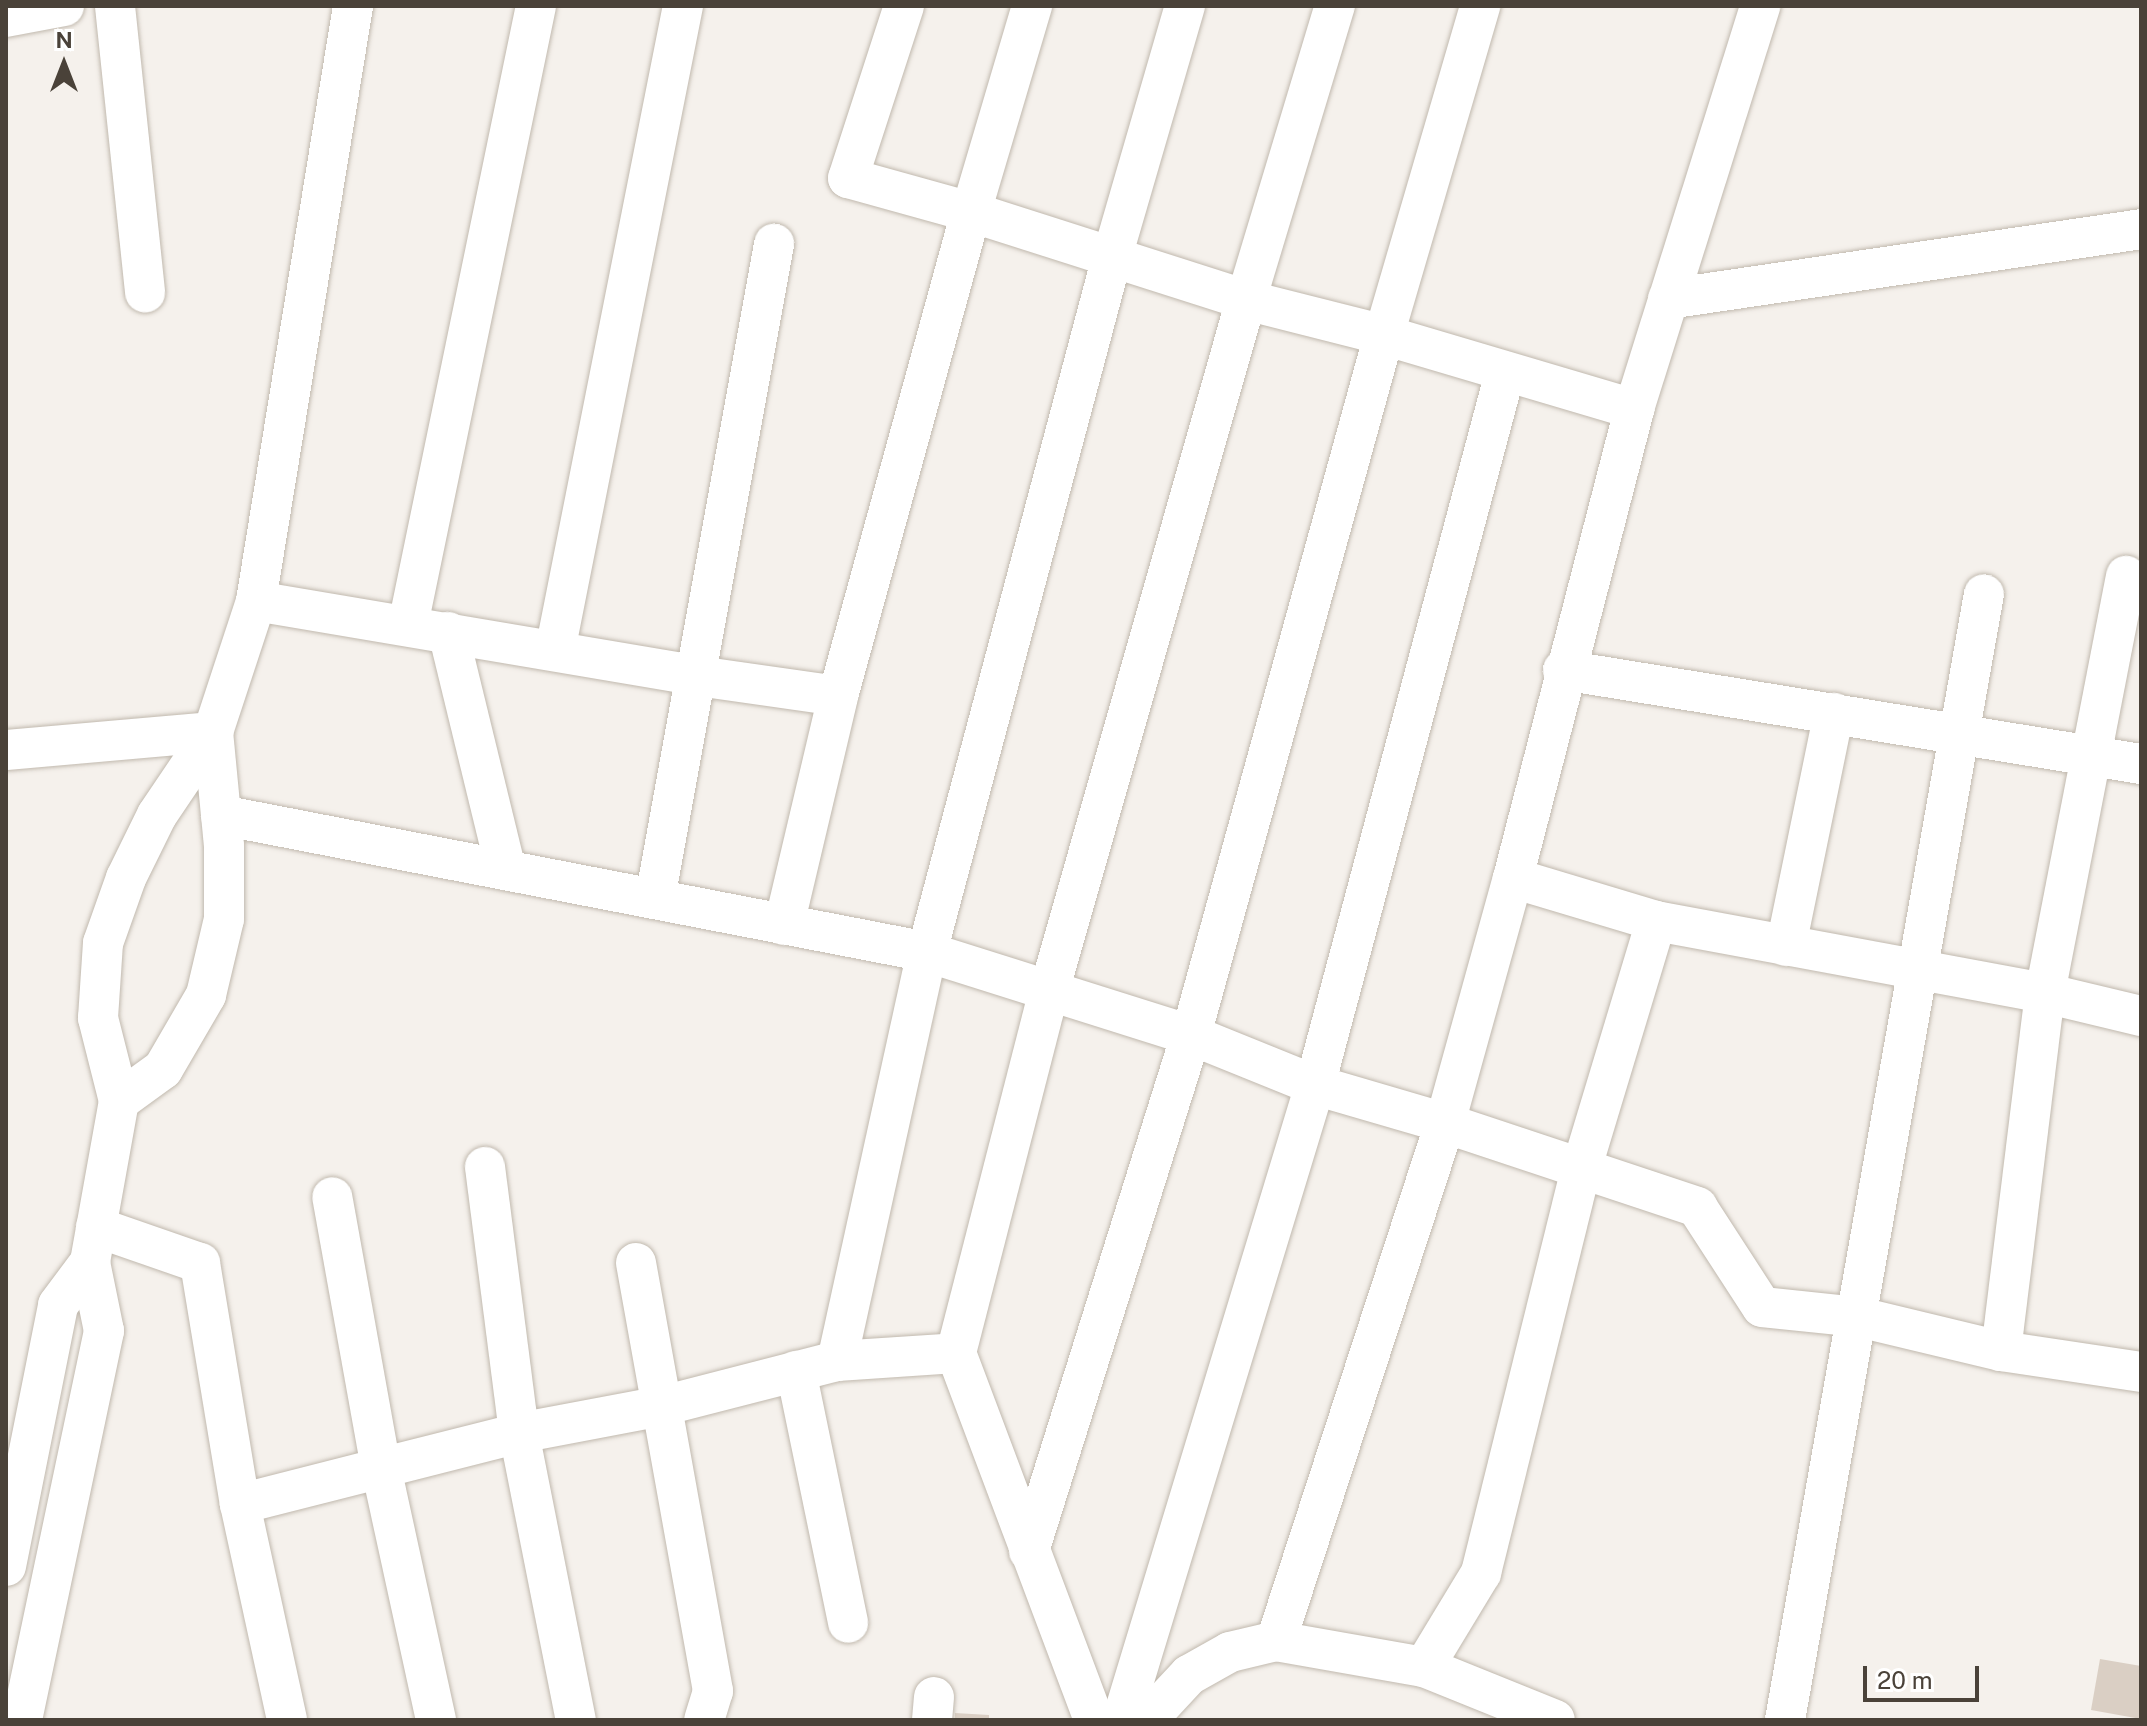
<!DOCTYPE html>
<style>
body{margin:0}
#map{position:relative;width:2147px;height:1726px;overflow:hidden;background:#f5f1ec;font-family:"Public Sans",sans-serif}
div>[style]{position:absolute}
[style*='--x']{left:calc(var(--x)*1px);top:calc(var(--y)*1px);width:calc(var(--w)*1px);rotate:calc(var(--a)*1deg)}
.building>*{inset:0;background:#dacfc4}
.roads{filter:drop-shadow(0 0 2px #c1b9ae) drop-shadow(0 0 2px #c1b9ae)}
.minor>*{height:40px;margin:-20px;padding:0 20px;transform-origin:20px;border-radius:20px;background:#fff}
span{translate:-50% -50%;white-space:nowrap;text-align:center;line-height:1.15;-webkit-text-stroke:6px #fff;paint-order:stroke}
.frame{position:absolute;inset:0;border:8px solid #4a4239;pointer-events:none}
.north{position:absolute;left:24px;top:24px;width:80px;height:80px;-webkit-text-stroke:6px #fff;paint-order:stroke;rotate:0deg;font-size:22px;font-weight:700;line-height:32px;text-align:center;color:#4a4239}
.north::after{content:'';display:block;margin:auto;width:28px;height:36px;background:#4a4239;clip-path:polygon(50% 0,100% 100%,50% 72%,0 100%)}
.scale{position:absolute;left:1863px;top:1666px;width:116px;height:36px;box-sizing:border-box;border:4px solid #4a4239;border-top:0;padding-left:10px;font-size:24px;line-height:28px;white-space:nowrap;color:#4a4239;-webkit-text-stroke:6px #fff;paint-order:stroke}
</style>
<div id="map">
<div class="building">
<div style="clip-path:polygon(2100px 1659px,2141px 1666px,2141px 1719px,2091px 1710px)"></div>
<div style="clip-path:polygon(955px 1713px,989px 1715px,989px 1720px,955px 1720px)"></div>
</div>
<div class="roads">
<div class="minor">
<div style="--x:115;--y:6;--w:288;--a:84"></div>
<div style="--x:904;--y:6;--w:181;--a:108"></div>
<div style="--x:848;--y:178;--w:128;--a:15.5"></div>
<div style="--x:971;--y:212;--w:289;--a:17.7"></div>
<div style="--x:1246;--y:300;--w:142;--a:14.2"></div>
<div style="--x:1384;--y:335;--w:261;--a:16.5"></div>
<div style="--x:6;--y:17;--w:59;--a:-10.7"></div>
<div style="--x:1668;--y:299;--w:478;--a:-8.4"></div>
<div style="--x:256;--y:601;--w:448;--a:9.6"></div>
<div style="--x:698;--y:676;--w:141;--a:8.1"></div>
<div style="--x:408;--y:625;--w:632;--a:-78.32"></div>
<div style="--x:448;--y:632;--w:245;--a:76.3"></div>
<div style="--x:555;--y:651;--w:658;--a:-78.78"></div>
<div style="--x:1563;--y:670;--w:586;--a:9.24"></div>
<div style="--x:6;--y:750;--w:208;--a:-5"></div>
<div style="--x:221;--y:815;--w:719;--a:10.98"></div>
<div style="--x:927;--y:952;--w:277;--a:17.5"></div>
<div style="--x:1191;--y:1035;--w:134;--a:22"></div>
<div style="--x:1315;--y:1085;--w:135;--a:16.3"></div>
<div style="--x:1445;--y:1123;--w:266;--a:18.4"></div>
<div style="--x:1697;--y:1207;--w:119;--a:57"></div>
<div style="--x:1762;--y:1307;--w:98;--a:5.9"></div>
<div style="--x:1859;--y:1317;--w:146;--a:13.5"></div>
<div style="--x:2001;--y:1351;--w:142;--a:8.5"></div>
<div style="--x:1513;--y:878;--w:149;--a:16.7"></div>
<div style="--x:1656;--y:921;--w:396;--a:10.5"></div>
<div style="--x:2045;--y:993;--w:99;--a:13.5"></div>
<div style="--x:655;--y:899;--w:666;--a:-79.7"></div>
<div style="--x:784;--y:925;--w:235;--a:-76.7"></div>
<div style="--x:838;--y:696;--w:502;--a:-74.63"></div>
<div style="--x:971;--y:212;--w:215;--a:-73.5"></div>
<div style="--x:1786;--y:946;--w:238;--a:-78.4"></div>
<div style="--x:119;--y:1101;--w:54;--a:-36"></div>
<div style="--x:163;--y:1069;--w:86;--a:-59.8"></div>
<div style="--x:206;--y:995;--w:78;--a:-76.7"></div>
<div style="--x:224;--y:919;--w:73;--a:-90"></div>
<div style="--x:224;--y:846;--w:115;--a:-95.5"></div>
<div style="--x:485;--y:1167;--w:268;--a:82.7"></div>
<div style="--x:519;--y:1433;--w:293;--a:78.8"></div>
<div style="--x:96;--y:1227;--w:110;--a:19.1"></div>
<div style="--x:200;--y:1263;--w:244;--a:80.6"></div>
<div style="--x:240;--y:1504;--w:221;--a:77.7"></div>
<div style="--x:636;--y:1263;--w:435;--a:79.8"></div>
<div style="--x:713;--y:1691;--w:30;--a:107"></div>
<div style="--x:2001;--y:1351;--w:361;--a:-83"></div>
<div style="--x:2045;--y:993;--w:425;--a:-79"></div>
<div style="--x:837;--y:1361;--w:419;--a:-77.6"></div>
<div style="--x:927;--y:952;--w:719;--a:-75.09"></div>
<div style="--x:1112;--y:257;--w:261;--a:-73.8"></div>
<div style="--x:796;--y:1371;--w:257;--a:78.3"></div>
<div style="--x:240;--y:1504;--w:146;--a:-14.3"></div>
<div style="--x:381;--y:1468;--w:275;--a:-100.2"></div>
<div style="--x:1029;--y:1551;--w:541;--a:-72.57"></div>
<div style="--x:1191;--y:1035;--w:726;--a:-74.59"></div>
<div style="--x:1384;--y:335;--w:343;--a:-73.7"></div>
<div style="--x:6;--y:1566;--w:266;--a:-78.7"></div>
<div style="--x:58;--y:1305;--w:54;--a:-53.3"></div>
<div style="--x:1276;--y:1641;--w:545;--a:-71.93"></div>
<div style="--x:1445;--y:1123;--w:254;--a:-74.5"></div>
<div style="--x:1513;--y:878;--w:484;--a:-75.5"></div>
<div style="--x:1634;--y:409;--w:422;--a:-72.6"></div>
<div style="--x:1424;--y:1667;--w:110;--a:-58.8"></div>
<div style="--x:1481;--y:1573;--w:415;--a:-76.1"></div>
<div style="--x:1581;--y:1170;--w:260;--a:-73.2"></div>
<div style="--x:22;--y:1720;--w:398;--a:-78.1"></div>
<div style="--x:104;--y:1331;--w:70;--a:-101.5"></div>
<div style="--x:90;--y:1262;--w:164;--a:-79.8"></div>
<div style="--x:119;--y:1101;--w:86;--a:-104.2"></div>
<div style="--x:98;--y:1018;--w:75;--a:-86.2"></div>
<div style="--x:103;--y:943;--w:69;--a:-70.5"></div>
<div style="--x:126;--y:878;--w:70;--a:-63.8"></div>
<div style="--x:157;--y:815;--w:100;--a:-56"></div>
<div style="--x:213;--y:732;--w:138;--a:-71.8"></div>
<div style="--x:256;--y:601;--w:603;--a:-80.74"></div>
<div style="--x:436;--y:1720;--w:258;--a:-102.3"></div>
<div style="--x:381;--y:1468;--w:142;--a:-14.2"></div>
<div style="--x:519;--y:1433;--w:146;--a:-10.7"></div>
<div style="--x:662;--y:1406;--w:181;--a:-14.4"></div>
<div style="--x:837;--y:1361;--w:119;--a:-3.8"></div>
<div style="--x:932;--y:1720;--w:23;--a:-85"></div>
<div style="--x:1094;--y:1720;--w:392;--a:-110.6"></div>
<div style="--x:956;--y:1353;--w:377;--a:-75.6"></div>
<div style="--x:1050;--y:988;--w:715;--a:-74.1"></div>
<div style="--x:1246;--y:300;--w:307;--a:-73.2"></div>
<div style="--x:1122;--y:1720;--w:664;--a:-73.09"></div>
<div style="--x:1315;--y:1085;--w:737;--a:-75.06"></div>
<div style="--x:1147;--y:1720;--w:62;--a:-47"></div>
<div style="--x:1189;--y:1675;--w:47;--a:-29.3"></div>
<div style="--x:1230;--y:1652;--w:47;--a:-13.4"></div>
<div style="--x:1276;--y:1641;--w:150;--a:10"></div>
<div style="--x:1424;--y:1667;--w:141;--a:22"></div>
<div style="--x:1785;--y:1720;--w:1143;--a:-79.98"></div>
</div>
</div>
<div class="frame"></div>
<div class="north">N</div>
<div class="scale">20 m</div>
</div>
